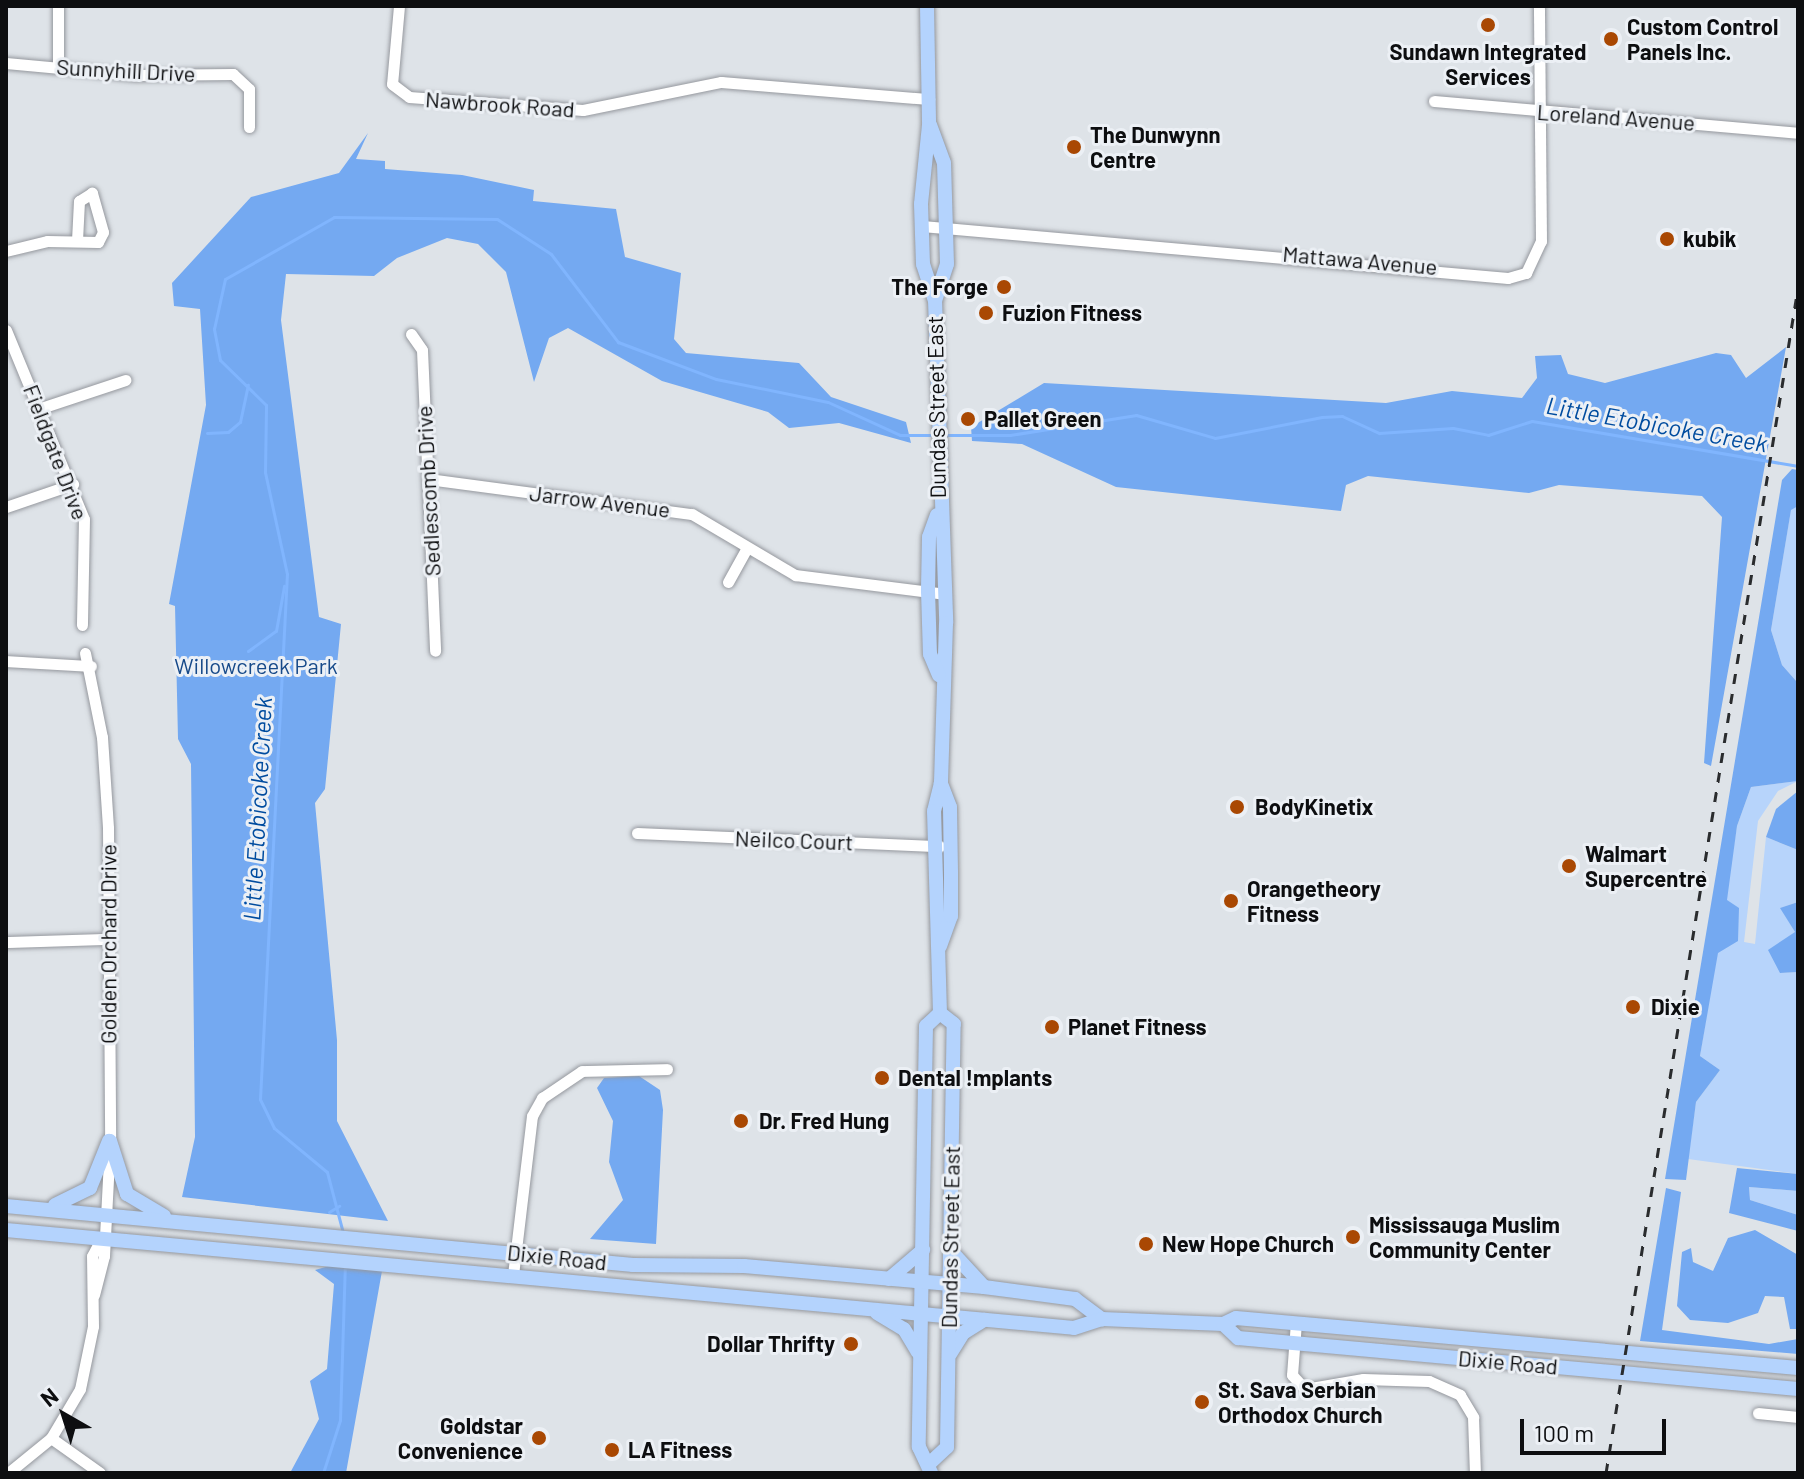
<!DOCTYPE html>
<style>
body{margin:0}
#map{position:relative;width:1804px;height:1479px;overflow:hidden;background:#dee3e8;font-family:Barlow,sans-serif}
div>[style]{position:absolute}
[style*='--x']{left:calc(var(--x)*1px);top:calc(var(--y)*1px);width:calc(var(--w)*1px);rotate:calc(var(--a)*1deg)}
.green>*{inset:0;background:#b7d4fb}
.forest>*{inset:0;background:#74a9f1}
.stream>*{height:3px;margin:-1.5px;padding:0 1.5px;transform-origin:1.5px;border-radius:1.5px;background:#80b5fe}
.roads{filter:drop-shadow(0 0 2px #95989e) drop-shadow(0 0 2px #95989e)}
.minor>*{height:11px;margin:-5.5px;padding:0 5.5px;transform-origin:5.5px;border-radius:5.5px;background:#fff}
.major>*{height:14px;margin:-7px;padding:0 7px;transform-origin:7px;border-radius:7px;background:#b4d3fd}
.rail>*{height:3px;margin-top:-1.5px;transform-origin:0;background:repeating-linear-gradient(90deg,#2a2c2e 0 10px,transparent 0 20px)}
.dots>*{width:22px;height:22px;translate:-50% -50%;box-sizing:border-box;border:4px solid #ecf0f5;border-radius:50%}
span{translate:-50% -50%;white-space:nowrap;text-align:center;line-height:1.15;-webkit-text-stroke:6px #ecf0f5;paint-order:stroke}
.poi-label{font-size:22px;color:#0d0e10;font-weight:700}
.left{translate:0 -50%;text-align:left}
.right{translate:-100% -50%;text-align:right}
.street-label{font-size:22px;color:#0d0e10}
.park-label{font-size:22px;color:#164989}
.water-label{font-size:24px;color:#004c9f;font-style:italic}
.frame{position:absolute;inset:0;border:8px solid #0d0e10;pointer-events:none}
.north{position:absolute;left:24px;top:1375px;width:80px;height:80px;-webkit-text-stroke:6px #ecf0f5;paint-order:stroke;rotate:321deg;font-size:22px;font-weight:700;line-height:32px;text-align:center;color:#0d0e10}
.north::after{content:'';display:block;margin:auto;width:28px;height:36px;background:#0d0e10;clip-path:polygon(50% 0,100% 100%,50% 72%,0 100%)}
.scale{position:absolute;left:1520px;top:1419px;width:146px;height:36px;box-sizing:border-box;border:4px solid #0d0e10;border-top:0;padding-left:10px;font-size:24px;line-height:28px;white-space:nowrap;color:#0d0e10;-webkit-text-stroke:6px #ecf0f5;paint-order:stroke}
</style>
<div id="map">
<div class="green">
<div style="clip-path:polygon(1798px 506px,1798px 679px,1797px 682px,1782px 665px,1771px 630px,1791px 509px)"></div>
<div style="clip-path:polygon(1798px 781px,1778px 791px,1758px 821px,1744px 942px,1755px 944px,1766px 837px,1798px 850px,1798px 902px,1781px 908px,1795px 932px,1780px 973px,1798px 972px,1798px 1174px,1688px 1159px,1696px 1102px,1720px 1070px,1700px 1056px,1737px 826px,1751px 787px)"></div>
<div style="clip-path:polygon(1749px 1187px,1798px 1191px,1798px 1215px,1750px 1200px)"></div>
</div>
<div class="forest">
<div style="clip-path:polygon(368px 133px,356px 159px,385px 161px,385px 169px,462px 175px,534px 190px,533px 201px,616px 209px,625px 257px,681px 273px,674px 339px,686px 353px,799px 363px,831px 397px,906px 422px,911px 443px,839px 423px,789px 428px,768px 412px,662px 381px,568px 328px,549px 338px,534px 382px,506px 272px,478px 244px,447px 238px,397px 258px,374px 276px,286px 274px,281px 320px,319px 617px,341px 624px,325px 789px,315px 803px,337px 1040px,337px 1121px,388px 1221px,182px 1197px,195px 1137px,191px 764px,178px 739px,175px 606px,169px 604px,206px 405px,200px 309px,174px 306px,172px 283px,251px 197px,339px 173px)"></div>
<div style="clip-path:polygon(1786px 347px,1711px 766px,1704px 763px,1722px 517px,1702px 496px,1559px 485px,1529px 493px,1368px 476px,1346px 485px,1341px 511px,1116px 487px,1022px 444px,972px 441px,971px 427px,1044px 383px,1386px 403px,1452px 391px,1522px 398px,1537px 378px,1535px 356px,1561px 355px,1568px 374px,1605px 383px,1716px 353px,1731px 355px,1746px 378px)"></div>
<div style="clip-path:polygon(1792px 469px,1798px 470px,1798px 506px,1791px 510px,1771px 630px,1782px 665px,1797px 682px,1798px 781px,1751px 787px,1737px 826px,1727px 900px,1739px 908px,1738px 941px,1718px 953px,1700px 1056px,1720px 1070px,1696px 1102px,1686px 1180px,1665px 1179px,1782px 480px)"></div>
<div style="clip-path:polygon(1798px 791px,1798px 850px,1766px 837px,1776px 809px)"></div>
<div style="clip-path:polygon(1798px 902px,1798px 972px,1780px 973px,1768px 950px,1795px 932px,1780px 908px)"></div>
<div style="clip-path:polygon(639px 1076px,660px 1090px,663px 1110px,656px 1244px,590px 1239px,623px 1200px,609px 1162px,613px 1121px,597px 1088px,604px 1078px)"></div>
<div style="clip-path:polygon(1737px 1168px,1798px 1174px,1798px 1191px,1749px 1187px,1750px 1200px,1798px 1215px,1798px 1231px,1729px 1213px)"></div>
<div style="clip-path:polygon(1666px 1188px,1681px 1192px,1662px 1330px,1769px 1344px,1798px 1339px,1798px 1354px,1640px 1341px)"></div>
<div style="clip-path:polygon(1755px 1230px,1798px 1255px,1798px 1329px,1790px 1329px,1784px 1297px,1765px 1296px,1758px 1313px,1728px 1323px,1690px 1320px,1677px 1306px,1682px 1252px,1691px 1248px,1693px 1262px,1713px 1271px,1728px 1238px)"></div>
<div style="clip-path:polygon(329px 1266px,382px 1271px,346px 1473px,290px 1473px,319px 1419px,310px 1381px,327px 1369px,334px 1284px,315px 1270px)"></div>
</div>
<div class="stream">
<div style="--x:207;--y:433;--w:21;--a:-3"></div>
<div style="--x:228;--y:432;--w:16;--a:-40"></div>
<div style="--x:240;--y:422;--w:38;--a:-78"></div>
<div style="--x:943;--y:435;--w:67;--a:0"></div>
<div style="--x:1010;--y:435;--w:128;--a:-9"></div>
<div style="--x:1136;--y:415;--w:82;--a:16.2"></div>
<div style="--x:1215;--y:438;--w:109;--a:-11.1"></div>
<div style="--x:1322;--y:417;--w:20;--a:-3"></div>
<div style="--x:1342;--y:416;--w:41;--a:24.7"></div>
<div style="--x:1379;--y:433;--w:74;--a:-3.9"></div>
<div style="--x:1453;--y:428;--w:36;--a:11"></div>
<div style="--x:1488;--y:435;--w:46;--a:-17.7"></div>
<div style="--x:1532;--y:421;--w:270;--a:9.6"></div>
<div style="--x:248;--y:651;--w:34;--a:-36"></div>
<div style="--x:276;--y:631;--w:46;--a:-79.9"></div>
<div style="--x:329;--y:1212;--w:12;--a:-31"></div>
<div style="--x:343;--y:1233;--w:63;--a:-104.7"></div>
<div style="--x:327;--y:1172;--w:69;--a:-140.3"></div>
<div style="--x:274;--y:1128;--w:32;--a:-116"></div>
<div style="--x:260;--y:1099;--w:526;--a:-87.06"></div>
<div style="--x:287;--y:574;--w:104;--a:-102.2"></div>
<div style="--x:265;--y:472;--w:67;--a:-89.1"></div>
<div style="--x:266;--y:405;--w:64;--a:-135.6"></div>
<div style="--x:220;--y:360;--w:32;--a:-101"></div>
<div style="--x:214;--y:329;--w:51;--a:-77.6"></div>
<div style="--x:225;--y:279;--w:125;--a:-29.6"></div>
<div style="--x:334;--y:217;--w:163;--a:0.7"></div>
<div style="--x:497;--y:219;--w:64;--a:32.9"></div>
<div style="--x:551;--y:254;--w:111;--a:52.7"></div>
<div style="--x:618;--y:342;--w:105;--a:20.7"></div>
<div style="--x:716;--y:379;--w:114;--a:11.6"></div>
<div style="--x:828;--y:402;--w:79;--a:24.6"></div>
<div style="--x:900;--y:435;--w:35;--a:0"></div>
<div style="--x:323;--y:1473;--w:56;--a:-72.2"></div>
<div style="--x:340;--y:1420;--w:156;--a:-88.2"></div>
</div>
<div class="roads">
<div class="minor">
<div style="--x:399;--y:6;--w:78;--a:95.1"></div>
<div style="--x:392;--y:84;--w:21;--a:37"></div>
<div style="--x:409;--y:97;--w:174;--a:4.3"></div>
<div style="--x:583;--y:110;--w:141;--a:-11.5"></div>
<div style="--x:721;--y:82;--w:209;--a:4.7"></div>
<div style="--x:6;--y:63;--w:130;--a:5.3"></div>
<div style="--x:135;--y:75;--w:98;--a:-0.6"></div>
<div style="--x:233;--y:74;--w:22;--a:43"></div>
<div style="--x:249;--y:89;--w:38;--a:90"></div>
<div style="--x:58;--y:66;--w:60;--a:-90"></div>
<div style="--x:1434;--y:101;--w:365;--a:5"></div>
<div style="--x:922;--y:226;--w:588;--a:5.07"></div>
<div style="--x:1508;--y:278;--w:19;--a:-16"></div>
<div style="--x:1526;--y:273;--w:35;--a:-65"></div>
<div style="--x:1541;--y:241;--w:235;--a:-90.5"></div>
<div style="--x:6;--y:251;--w:42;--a:-13.7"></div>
<div style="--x:47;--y:241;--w:51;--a:1.1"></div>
<div style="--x:98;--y:242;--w:11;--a:-63"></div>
<div style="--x:103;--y:232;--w:41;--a:-105.8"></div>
<div style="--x:92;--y:193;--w:15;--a:148"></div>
<div style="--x:79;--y:201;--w:40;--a:92.9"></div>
<div style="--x:6;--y:330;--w:204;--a:67.6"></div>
<div style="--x:84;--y:519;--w:106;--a:91.1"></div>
<div style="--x:411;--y:334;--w:19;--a:55"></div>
<div style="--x:422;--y:350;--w:301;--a:87.5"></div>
<div style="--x:41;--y:408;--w:89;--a:-18.4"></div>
<div style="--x:428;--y:479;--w:266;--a:7.6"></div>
<div style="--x:692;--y:514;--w:120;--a:30.6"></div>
<div style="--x:795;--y:575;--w:152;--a:7.2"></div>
<div style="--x:6;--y:507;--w:71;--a:-18.9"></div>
<div style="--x:728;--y:582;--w:38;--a:-61"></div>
<div style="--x:85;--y:653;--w:86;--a:78.6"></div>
<div style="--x:102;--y:737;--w:91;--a:86.2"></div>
<div style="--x:108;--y:828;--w:313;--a:89.6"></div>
<div style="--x:110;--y:1141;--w:115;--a:93"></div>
<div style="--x:104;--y:1256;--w:40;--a:104.4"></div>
<div style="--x:6;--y:661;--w:85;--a:3.4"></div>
<div style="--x:637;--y:833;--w:303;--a:2.5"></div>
<div style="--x:6;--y:942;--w:100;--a:-1.7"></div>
<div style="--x:513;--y:1275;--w:160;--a:-83.2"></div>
<div style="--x:532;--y:1116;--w:21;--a:-61"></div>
<div style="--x:542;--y:1098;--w:48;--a:-34"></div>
<div style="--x:582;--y:1071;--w:85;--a:-1.3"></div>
<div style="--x:1296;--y:1322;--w:53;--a:94.3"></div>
<div style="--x:1292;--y:1375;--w:19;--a:47"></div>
<div style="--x:1305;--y:1389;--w:59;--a:-9.8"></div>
<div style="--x:1363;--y:1379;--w:66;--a:1.7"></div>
<div style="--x:1429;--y:1381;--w:34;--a:24"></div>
<div style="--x:1460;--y:1395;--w:26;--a:59"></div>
<div style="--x:1473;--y:1417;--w:56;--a:88"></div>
<div style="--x:1758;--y:1413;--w:40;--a:5.7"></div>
<div style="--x:51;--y:1438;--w:60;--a:35.5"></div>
<div style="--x:8;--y:1473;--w:55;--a:-39.1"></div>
<div style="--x:51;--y:1438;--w:57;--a:-59.4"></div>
<div style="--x:80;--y:1389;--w:64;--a:-78.3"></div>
<div style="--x:93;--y:1326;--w:70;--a:-90.8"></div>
<div style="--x:92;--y:1256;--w:21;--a:-62"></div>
</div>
<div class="major">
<div style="--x:927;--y:6;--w:119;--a:89"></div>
<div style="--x:929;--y:125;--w:79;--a:95.8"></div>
<div style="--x:921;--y:204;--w:60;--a:88.1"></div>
<div style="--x:923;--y:264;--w:38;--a:72"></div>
<div style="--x:935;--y:300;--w:323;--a:88"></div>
<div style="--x:946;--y:623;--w:160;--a:91.8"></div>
<div style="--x:941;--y:783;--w:29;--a:104"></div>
<div style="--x:934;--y:811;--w:202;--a:88.3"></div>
<div style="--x:940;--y:1013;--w:19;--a:137"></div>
<div style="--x:926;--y:1026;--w:421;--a:91"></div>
<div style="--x:919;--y:1447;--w:29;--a:65"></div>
<div style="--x:930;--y:125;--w:40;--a:69.8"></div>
<div style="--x:944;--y:163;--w:101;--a:88.3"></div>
<div style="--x:947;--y:264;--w:38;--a:108"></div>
<div style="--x:937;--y:515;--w:23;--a:110"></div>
<div style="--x:929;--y:537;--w:54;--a:91.1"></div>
<div style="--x:928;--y:591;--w:63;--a:88.2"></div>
<div style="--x:930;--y:654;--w:23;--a:67"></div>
<div style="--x:940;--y:946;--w:32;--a:-70"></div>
<div style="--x:951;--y:916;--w:44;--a:-90"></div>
<div style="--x:951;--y:872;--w:65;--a:-90.9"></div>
<div style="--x:950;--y:807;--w:26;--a:-111"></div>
<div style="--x:110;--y:1141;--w:56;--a:72.2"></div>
<div style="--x:127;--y:1194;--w:43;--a:30.7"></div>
<div style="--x:55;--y:1205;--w:39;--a:-26"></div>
<div style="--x:90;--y:1188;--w:51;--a:-68"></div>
<div style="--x:6;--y:1206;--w:630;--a:5.38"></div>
<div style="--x:633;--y:1265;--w:111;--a:0.5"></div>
<div style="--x:744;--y:1266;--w:241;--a:5"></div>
<div style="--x:984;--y:1287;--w:92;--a:7.5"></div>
<div style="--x:1075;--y:1299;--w:34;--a:37"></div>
<div style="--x:6;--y:1230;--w:1072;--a:5.24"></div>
<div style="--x:1074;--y:1328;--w:29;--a:-18"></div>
<div style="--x:1102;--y:1319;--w:121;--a:2.4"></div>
<div style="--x:1223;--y:1324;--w:14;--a:-25"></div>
<div style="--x:1236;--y:1318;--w:564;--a:5.08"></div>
<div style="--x:950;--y:1250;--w:50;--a:47.4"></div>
<div style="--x:889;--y:1279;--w:45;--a:-40.5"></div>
<div style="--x:877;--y:1313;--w:31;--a:31"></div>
<div style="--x:904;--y:1329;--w:27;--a:59"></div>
<div style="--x:1223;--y:1324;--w:21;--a:43"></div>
<div style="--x:1238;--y:1338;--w:562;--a:5.2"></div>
<div style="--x:950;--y:1354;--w:25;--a:-58"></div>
<div style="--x:963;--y:1333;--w:25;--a:-32"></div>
<div style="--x:931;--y:1462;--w:22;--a:-43"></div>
<div style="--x:947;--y:1447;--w:423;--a:-89.1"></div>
<div style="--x:954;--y:1024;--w:18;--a:-142"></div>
</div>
</div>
<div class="rail">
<div style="--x:1606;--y:1473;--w:1201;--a:-80.8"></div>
</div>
<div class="dots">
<div style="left:1488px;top:25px;background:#a94803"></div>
<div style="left:1611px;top:39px;background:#a94803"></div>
<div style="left:1074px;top:147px;background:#a94803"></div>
<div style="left:1667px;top:239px;background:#a94803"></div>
<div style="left:1004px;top:287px;background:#a94803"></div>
<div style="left:986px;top:313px;background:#a94803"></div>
<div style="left:968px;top:419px;background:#a94803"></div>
<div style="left:1237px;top:807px;background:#a94803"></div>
<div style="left:1569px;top:866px;background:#a94803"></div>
<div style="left:1231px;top:901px;background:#a94803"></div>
<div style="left:1633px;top:1007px;background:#a94803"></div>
<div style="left:1052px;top:1027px;background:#a94803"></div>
<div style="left:882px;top:1078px;background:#a94803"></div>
<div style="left:741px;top:1121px;background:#a94803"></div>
<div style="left:1353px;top:1237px;background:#a94803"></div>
<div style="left:1146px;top:1244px;background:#a94803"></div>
<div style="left:851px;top:1344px;background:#a94803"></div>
<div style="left:1202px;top:1402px;background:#a94803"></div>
<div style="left:539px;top:1438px;background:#a94803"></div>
<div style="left:612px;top:1450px;background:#a94803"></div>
</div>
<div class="poi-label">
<span class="left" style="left:1627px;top:39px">Custom Control<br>Panels Inc.</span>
<span style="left:1488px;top:64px">Sundawn Integrated<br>Services</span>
<span class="left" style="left:1090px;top:147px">The Dunwynn<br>Centre</span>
<span class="left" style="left:1683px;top:239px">kubik</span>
<span class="right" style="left:988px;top:287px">The Forge</span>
<span class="left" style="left:1002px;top:313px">Fuzion Fitness</span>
<span class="left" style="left:984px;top:419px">Pallet Green</span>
<span class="left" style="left:1255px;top:807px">BodyKinetix</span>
<span class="left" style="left:1585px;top:866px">Walmart<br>Supercentre</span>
<span class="left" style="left:1247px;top:901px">Orangetheory<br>Fitness</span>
<span class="left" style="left:1651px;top:1007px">Dixie</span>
<span class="left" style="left:1068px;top:1027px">Planet Fitness</span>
<span class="left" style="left:898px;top:1078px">Dental !mplants</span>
<span class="left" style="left:759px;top:1121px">Dr. Fred Hung</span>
<span class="left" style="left:1369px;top:1237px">Mississauga Muslim<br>Community Center</span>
<span class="left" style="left:1162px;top:1244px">New Hope Church</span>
<span class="right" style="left:835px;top:1344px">Dollar Thrifty</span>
<span class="left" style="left:1218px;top:1402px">St. Sava Serbian<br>Orthodox Church</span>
<span class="right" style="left:523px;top:1438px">Goldstar<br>Convenience</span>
<span class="left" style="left:628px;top:1450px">LA Fitness</span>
</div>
<div class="street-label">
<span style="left:126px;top:70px;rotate:3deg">Sunnyhill Drive</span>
<span style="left:500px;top:104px;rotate:4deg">Nawbrook Road</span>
<span style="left:1616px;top:117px;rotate:4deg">Loreland Avenue</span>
<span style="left:1360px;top:260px;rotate:5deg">Mattawa Avenue</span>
<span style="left:936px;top:407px;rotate:-91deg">Dundas Street East</span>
<span style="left:56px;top:452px;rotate:69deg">Fieldgate Drive</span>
<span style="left:428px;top:491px;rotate:-93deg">Sedlescomb Drive</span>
<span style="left:600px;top:501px;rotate:7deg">Jarrow Avenue</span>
<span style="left:794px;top:840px;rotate:2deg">Neilco Court</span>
<span style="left:108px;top:944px;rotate:-90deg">Golden Orchard Drive</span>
<span style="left:950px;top:1237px;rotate:-89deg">Dundas Street East</span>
<span style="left:557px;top:1257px;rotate:6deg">Dixie Road</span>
<span style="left:1508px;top:1362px;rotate:5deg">Dixie Road</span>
</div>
<div class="park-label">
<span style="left:256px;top:666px">Willowcreek Park</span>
</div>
<div class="water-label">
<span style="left:1657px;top:424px;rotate:10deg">Little Etobicoke Creek</span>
<span style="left:257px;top:809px;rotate:-87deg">Little Etobicoke Creek</span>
</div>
<div class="frame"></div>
<div class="north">N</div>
<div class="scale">100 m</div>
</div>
